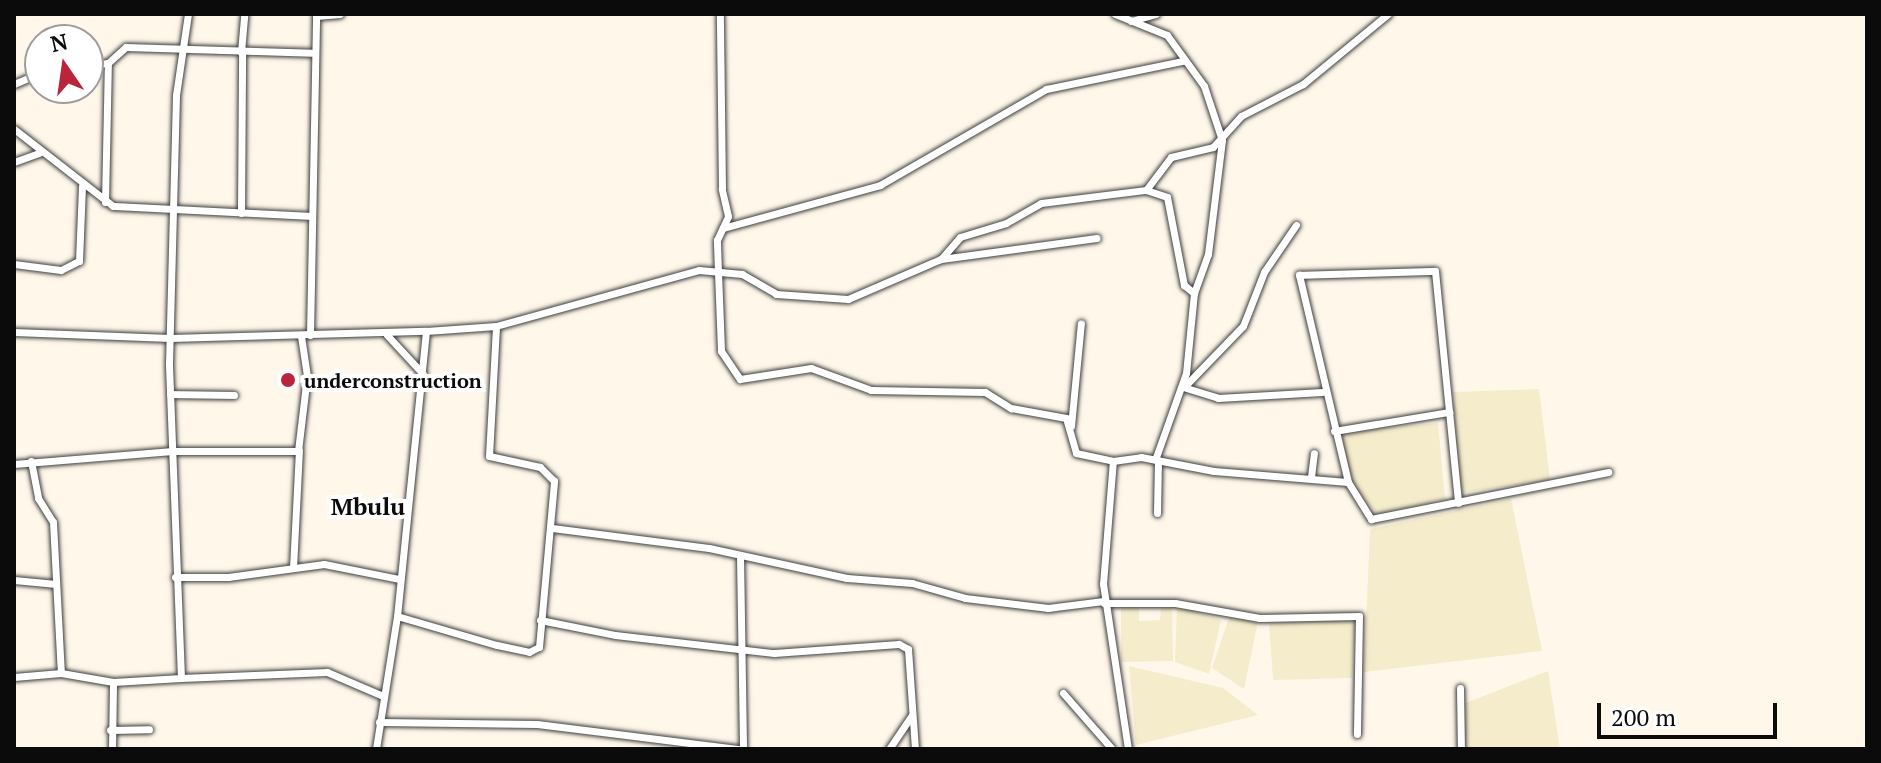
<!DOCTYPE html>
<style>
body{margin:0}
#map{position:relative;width:1881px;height:763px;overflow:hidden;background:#fff8ea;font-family:"PT Serif",serif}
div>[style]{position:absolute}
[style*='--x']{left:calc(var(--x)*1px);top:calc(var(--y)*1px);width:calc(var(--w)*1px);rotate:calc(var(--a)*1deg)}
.farmland>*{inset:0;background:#f4eccb}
.roads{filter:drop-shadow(0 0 2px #3e3e3e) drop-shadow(0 0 2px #3e3e3e)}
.minor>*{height:7px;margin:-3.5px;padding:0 3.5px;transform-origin:3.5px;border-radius:3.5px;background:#fff}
.dots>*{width:22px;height:22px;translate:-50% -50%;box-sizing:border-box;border:4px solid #fff;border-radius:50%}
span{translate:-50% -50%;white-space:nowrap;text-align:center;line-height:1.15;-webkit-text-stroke:8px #fff;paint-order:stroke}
.poi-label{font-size:20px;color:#0b0b0b;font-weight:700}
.left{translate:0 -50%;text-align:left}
.quarter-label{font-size:24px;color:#0b0b0b;font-weight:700}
.frame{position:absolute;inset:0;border:16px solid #0b0b0b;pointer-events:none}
.north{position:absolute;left:24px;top:24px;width:80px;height:80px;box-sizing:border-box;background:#fff;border:2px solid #9d9d9d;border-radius:50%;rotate:347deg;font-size:22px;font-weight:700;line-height:32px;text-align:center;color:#0b0b0b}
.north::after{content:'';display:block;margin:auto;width:28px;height:36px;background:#ba253d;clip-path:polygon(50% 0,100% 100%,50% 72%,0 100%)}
.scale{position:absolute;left:1597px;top:703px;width:180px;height:36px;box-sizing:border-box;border:4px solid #0b0b0b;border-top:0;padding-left:10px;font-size:24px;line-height:28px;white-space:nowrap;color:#0b0b0b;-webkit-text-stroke:6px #fff;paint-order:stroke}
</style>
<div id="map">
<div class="farmland">
<div style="clip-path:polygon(1539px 389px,1550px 480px,1460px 493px,1453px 392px)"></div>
<div style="clip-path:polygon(1438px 423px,1445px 499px,1377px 514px,1352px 483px,1341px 432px)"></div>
<div style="clip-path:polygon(1511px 499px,1542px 651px,1364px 672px,1370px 529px)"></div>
<div style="clip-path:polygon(1121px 606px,1139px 606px,1139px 621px,1160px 620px,1161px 607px,1172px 607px,1173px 661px,1121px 662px)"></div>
<div style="clip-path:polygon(1177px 606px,1221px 620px,1209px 674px,1175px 662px)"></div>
<div style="clip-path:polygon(1229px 618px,1258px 621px,1244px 689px,1212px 668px)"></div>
<div style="clip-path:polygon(1355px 619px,1352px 678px,1273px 680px,1269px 623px)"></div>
<div style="clip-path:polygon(1129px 666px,1223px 688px,1258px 715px,1136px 745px)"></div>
<div style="clip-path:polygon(1548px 671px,1560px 749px,1464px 749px,1463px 704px)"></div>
</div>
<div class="roads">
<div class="minor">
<div style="--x:1115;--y:14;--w:56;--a:22"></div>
<div style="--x:1167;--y:35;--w:63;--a:54"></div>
<div style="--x:1204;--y:86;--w:57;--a:71.6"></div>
<div style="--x:1222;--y:140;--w:115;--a:97"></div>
<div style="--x:1208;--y:254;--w:41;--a:109.7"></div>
<div style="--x:1194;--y:293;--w:80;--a:95.7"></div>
<div style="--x:1186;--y:373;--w:92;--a:109.6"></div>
<div style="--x:316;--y:16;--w:24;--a:-5"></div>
<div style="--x:1131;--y:21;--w:26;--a:-16"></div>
<div style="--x:241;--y:52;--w:38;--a:-85"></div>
<div style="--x:88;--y:66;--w:20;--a:-9"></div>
<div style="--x:108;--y:63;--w:24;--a:-42"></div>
<div style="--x:126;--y:47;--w:186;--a:1.8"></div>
<div style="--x:14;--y:84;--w:28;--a:-23"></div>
<div style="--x:14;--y:129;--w:125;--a:37.9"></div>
<div style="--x:113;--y:206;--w:196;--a:2.9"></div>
<div style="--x:14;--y:162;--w:27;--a:-20"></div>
<div style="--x:1146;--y:190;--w:22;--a:18"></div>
<div style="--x:1167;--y:197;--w:90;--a:79.1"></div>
<div style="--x:1184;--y:285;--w:13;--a:39"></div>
<div style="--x:105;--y:202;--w:139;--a:-88.8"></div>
<div style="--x:241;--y:213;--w:161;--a:-89.6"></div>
<div style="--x:723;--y:228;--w:163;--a:-15.3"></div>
<div style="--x:880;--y:185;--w:192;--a:-30"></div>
<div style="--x:1046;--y:89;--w:140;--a:-11.6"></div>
<div style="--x:941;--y:259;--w:29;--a:-49"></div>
<div style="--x:960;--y:237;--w:48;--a:-16.9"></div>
<div style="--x:1006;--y:223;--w:40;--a:-29.7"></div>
<div style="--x:1041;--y:203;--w:106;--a:-7.1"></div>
<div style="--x:1146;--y:190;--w:41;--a:-52.9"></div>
<div style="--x:1171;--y:157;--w:43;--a:-13.4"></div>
<div style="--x:1213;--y:147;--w:42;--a:-47.9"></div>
<div style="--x:1241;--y:116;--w:70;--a:-27.3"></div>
<div style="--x:1303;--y:84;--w:110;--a:-39.5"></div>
<div style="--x:14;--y:264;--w:47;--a:7.3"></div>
<div style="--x:61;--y:270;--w:20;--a:-27"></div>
<div style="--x:79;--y:261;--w:75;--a:-87.7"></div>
<div style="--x:718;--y:272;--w:79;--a:87.8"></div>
<div style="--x:721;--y:351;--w:34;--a:56"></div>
<div style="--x:740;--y:379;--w:72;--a:-8.8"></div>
<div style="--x:811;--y:368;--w:64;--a:20.1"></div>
<div style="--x:871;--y:390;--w:114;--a:1"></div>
<div style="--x:985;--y:392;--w:31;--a:32"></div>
<div style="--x:1011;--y:408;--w:56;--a:10.3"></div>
<div style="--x:1066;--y:418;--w:36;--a:74"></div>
<div style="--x:1076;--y:453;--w:38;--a:12"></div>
<div style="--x:718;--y:272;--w:32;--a:-92"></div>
<div style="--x:717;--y:240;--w:26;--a:-65"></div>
<div style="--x:728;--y:216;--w:28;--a:-103"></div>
<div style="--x:722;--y:189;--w:175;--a:-90.7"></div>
<div style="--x:426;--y:331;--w:70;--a:-4.1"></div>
<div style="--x:496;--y:326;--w:211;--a:-15.4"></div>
<div style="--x:699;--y:270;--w:43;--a:5.3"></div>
<div style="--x:742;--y:274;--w:39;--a:30"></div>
<div style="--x:776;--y:294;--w:72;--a:4"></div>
<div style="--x:848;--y:299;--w:101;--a:-23.3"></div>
<div style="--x:941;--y:259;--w:157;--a:-7.7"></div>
<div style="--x:14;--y:332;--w:156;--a:2.2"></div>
<div style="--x:170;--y:338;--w:256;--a:-1.6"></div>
<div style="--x:426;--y:331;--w:286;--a:95.8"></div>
<div style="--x:397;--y:616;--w:135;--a:99"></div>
<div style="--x:310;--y:335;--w:321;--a:-88.9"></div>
<div style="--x:387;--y:335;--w:53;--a:47.3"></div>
<div style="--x:1185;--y:386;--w:83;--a:-46"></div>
<div style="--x:1243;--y:326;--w:58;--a:-68.7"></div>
<div style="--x:1264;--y:272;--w:57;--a:-55.8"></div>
<div style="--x:1183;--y:387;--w:37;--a:17"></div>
<div style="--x:1218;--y:398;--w:104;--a:-3.3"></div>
<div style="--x:170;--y:394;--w:64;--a:0.9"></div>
<div style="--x:1071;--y:426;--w:103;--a:-84.5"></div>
<div style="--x:1334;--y:431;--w:117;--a:-9.4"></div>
<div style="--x:31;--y:461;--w:38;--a:79"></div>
<div style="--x:38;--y:498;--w:28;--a:58"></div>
<div style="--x:53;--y:522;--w:151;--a:87"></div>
<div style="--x:61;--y:673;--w:53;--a:9.8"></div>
<div style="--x:14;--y:464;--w:159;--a:-4.7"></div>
<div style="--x:172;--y:451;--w:126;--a:0"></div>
<div style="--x:298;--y:451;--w:76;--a:-83.2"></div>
<div style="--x:307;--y:376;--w:40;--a:-98.5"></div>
<div style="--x:1311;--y:477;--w:24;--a:-83"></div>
<div style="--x:1348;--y:482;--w:213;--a:-103.3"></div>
<div style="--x:1299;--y:275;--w:136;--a:-1.7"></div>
<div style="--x:1435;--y:271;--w:233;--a:84.3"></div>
<div style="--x:1157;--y:513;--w:52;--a:-88.9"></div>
<div style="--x:552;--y:528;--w:158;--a:7.3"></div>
<div style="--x:709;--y:548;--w:141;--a:12.3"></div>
<div style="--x:847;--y:578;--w:65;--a:4.4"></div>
<div style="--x:912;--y:583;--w:55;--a:15.8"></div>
<div style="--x:965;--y:598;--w:84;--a:6.9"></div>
<div style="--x:1048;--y:608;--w:56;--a:-7.1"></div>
<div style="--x:740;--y:555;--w:194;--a:89.1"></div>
<div style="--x:293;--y:568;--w:118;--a:-87.1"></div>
<div style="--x:175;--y:577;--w:53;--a:0"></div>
<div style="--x:228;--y:577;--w:97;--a:-7.7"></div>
<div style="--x:324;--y:564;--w:76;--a:11.3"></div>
<div style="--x:14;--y:580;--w:42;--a:5.4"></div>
<div style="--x:1104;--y:603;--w:71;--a:0"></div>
<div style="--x:1175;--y:603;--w:86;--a:10"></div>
<div style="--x:1260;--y:618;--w:99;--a:-1.2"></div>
<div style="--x:1359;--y:616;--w:118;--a:91"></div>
<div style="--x:397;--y:616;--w:104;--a:16.2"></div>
<div style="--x:497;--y:645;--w:33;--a:12"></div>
<div style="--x:529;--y:652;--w:11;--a:-27"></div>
<div style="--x:539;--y:647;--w:167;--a:-84.8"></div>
<div style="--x:554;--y:481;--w:20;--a:-135"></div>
<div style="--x:540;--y:467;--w:52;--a:-167.8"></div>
<div style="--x:489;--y:456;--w:130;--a:-86.9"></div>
<div style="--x:540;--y:620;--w:76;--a:11.3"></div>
<div style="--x:615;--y:635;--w:160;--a:6.5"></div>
<div style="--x:774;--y:653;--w:125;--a:-4.1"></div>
<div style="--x:899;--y:644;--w:10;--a:29"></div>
<div style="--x:908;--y:649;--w:100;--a:86"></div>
<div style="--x:14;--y:677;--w:47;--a:-4.9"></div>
<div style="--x:181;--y:678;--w:146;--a:-2.4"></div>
<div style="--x:327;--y:672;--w:61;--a:23.2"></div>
<div style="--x:1460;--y:688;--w:61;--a:89.1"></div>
<div style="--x:1063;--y:693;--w:74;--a:48.8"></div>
<div style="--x:379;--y:722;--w:158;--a:0.7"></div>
<div style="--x:537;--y:724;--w:204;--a:7.1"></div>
<div style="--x:110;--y:730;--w:39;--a:-1"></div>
<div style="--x:112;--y:749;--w:67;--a:-89.1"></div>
<div style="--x:113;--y:682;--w:68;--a:-3.4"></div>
<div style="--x:181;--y:678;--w:315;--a:-92.2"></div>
<div style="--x:169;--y:363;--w:268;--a:-88.5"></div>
<div style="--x:176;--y:95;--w:82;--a:-81.6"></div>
<div style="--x:889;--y:749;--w:41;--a:-55.9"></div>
<div style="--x:1128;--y:749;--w:167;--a:-98.6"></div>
<div style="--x:1103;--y:584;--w:123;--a:-85.4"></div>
<div style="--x:1113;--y:461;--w:28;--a:-8"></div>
<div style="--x:1141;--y:457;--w:74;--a:10.9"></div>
<div style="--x:1214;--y:471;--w:134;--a:4.7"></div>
<div style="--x:1348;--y:482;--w:44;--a:58.1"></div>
<div style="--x:1371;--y:519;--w:242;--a:-11.2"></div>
</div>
</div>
<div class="dots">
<div style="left:288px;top:380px;background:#ba253d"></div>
</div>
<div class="poi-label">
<span class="left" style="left:304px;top:380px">underconstruction</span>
</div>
<div class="quarter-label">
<span style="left:368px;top:507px">Mbulu</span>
</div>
<div class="frame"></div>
<div class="north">N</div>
<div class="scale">200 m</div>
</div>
